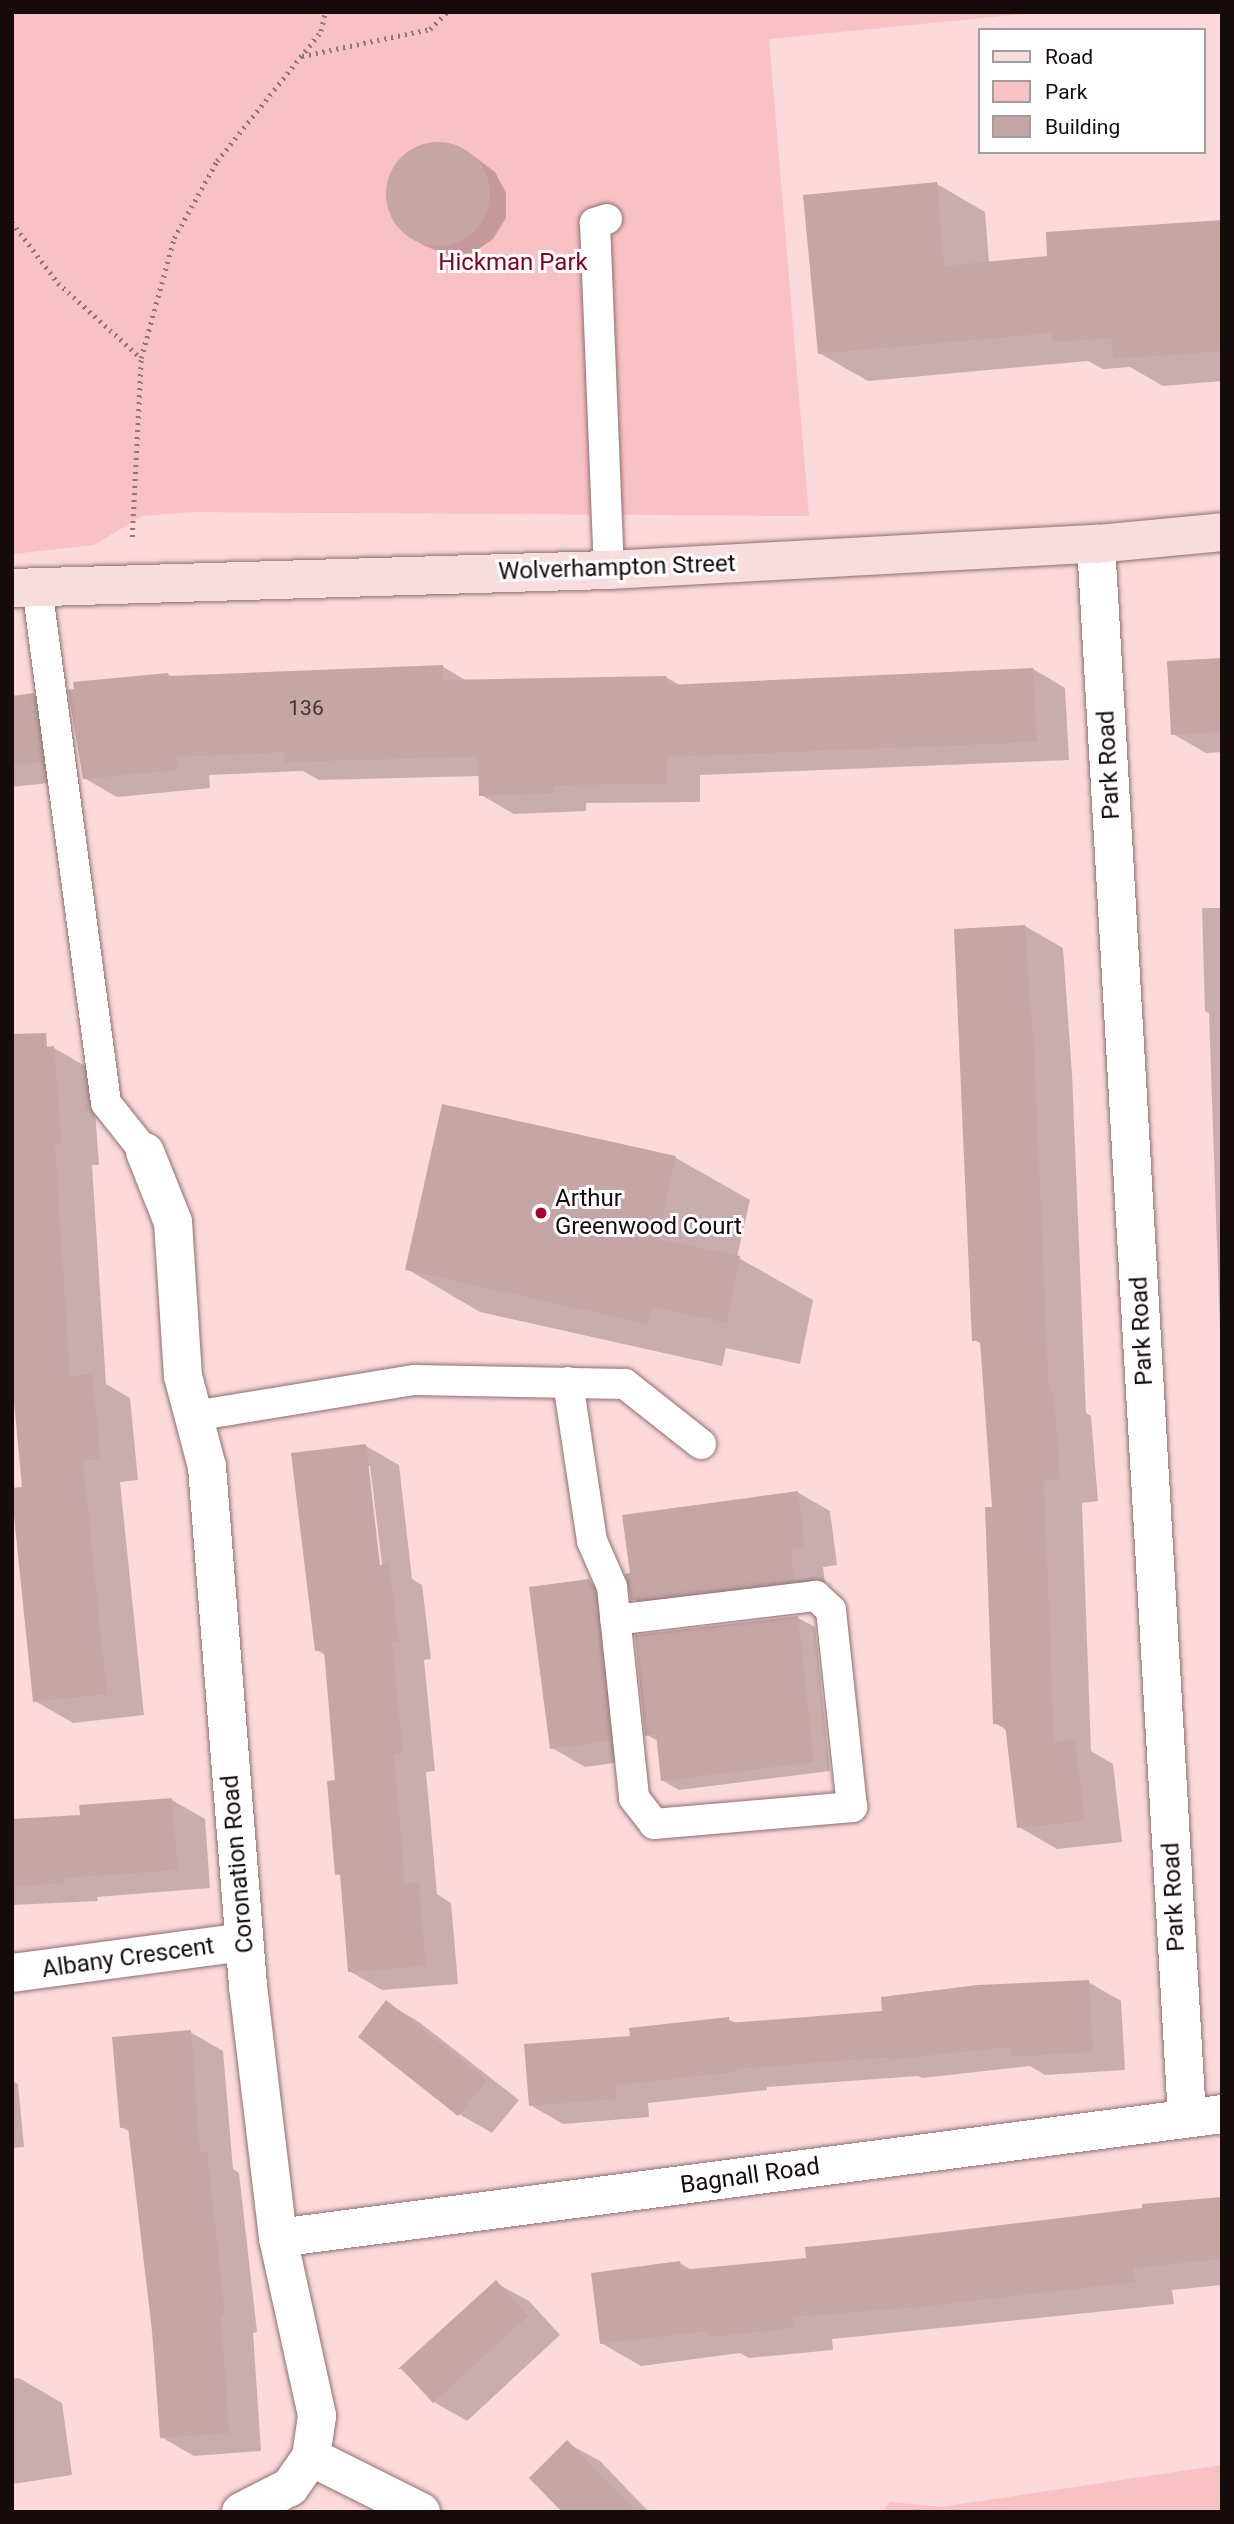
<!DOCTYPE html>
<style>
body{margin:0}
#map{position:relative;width:1234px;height:2524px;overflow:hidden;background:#fcd9da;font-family:Roboto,sans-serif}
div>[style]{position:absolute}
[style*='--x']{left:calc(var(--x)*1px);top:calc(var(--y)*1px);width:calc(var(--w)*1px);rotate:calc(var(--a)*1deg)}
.green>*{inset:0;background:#f8c1c3}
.shadow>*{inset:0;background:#0003}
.building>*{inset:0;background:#c6a5a5}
.round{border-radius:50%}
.path>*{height:4.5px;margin-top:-2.25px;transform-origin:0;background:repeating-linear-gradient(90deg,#8e7777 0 2px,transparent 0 7px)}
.roads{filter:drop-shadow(0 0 2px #8e6f6f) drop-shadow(0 0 2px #8e6f6f)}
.service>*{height:30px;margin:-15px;padding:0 15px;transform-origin:15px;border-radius:15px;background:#fff}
.minor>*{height:38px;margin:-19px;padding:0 19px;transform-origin:19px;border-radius:19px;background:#fff}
.secondary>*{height:38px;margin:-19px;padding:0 19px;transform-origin:19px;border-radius:19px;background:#f7ddde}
.dots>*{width:19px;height:19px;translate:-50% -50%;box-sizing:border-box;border:4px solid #fff;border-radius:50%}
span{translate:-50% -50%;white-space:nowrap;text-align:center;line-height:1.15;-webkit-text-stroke:6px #fff;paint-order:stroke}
.number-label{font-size:21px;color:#423232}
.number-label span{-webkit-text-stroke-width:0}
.park-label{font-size:24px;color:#7c0123}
.street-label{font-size:24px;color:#160b0b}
.poi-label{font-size:24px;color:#160b0b}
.left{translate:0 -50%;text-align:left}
.frame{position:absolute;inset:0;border:14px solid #160b0b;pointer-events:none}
.legend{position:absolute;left:978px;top:28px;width:228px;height:126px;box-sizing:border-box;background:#fff;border:2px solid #a29d9d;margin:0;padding:9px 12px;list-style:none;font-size:21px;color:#160b0b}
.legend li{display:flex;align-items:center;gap:14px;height:35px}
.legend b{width:35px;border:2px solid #a29d9d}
</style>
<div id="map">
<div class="green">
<div style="clip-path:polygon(12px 12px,1043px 12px,769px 39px,809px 516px,193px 512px,142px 516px,94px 545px,12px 554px)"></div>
<div style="clip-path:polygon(1222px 2465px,1222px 2512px,882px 2512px,890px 2502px,941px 2507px)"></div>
</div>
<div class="shadow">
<div style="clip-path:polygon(433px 143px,458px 147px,475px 157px,495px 172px,506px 193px,506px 218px,493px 239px,473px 253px,448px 255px,425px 246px,408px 236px,393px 217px,387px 193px,393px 169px,410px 152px)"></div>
<div style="clip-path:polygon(937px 184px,985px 212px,989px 263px,1049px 257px,1222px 221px,1222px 381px,1163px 386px,1130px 367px,1103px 369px,1088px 361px,868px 381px,819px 353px)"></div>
<div style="clip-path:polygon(1222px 660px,1222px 752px,1206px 753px,1173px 734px)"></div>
<div style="clip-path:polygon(443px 667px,467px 681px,666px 677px,681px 686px,1033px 669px,1065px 688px,1069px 760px,700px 775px,700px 802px,586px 803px,586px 811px,514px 814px,481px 795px,480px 776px,319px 780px,303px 771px,209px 775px,210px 788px,117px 797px,84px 778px,70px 691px,168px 675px,172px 677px)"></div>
<div style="clip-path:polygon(33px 695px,66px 714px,75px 780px,12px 787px,12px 698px)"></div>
<div style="clip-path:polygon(1202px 908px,1222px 908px,1222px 1332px,1220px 1331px,1209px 1013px,1205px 1011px)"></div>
<div style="clip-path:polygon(1025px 926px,1063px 948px,1072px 1074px,1086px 1413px,1091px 1416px,1098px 1501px,1082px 1503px,1091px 1751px,1113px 1764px,1122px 1842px,1057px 1849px,1019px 1827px,1008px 1731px,995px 1723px,994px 1508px,982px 1344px,974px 1340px)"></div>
<div style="clip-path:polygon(54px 1048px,92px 1070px,99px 1165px,92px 1165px,106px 1384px,130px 1398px,138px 1480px,120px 1482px,144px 1715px,73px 1723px,35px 1701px,24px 1489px)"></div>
<div style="clip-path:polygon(443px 1106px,676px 1158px,750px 1200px,737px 1257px,813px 1300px,800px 1364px,726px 1348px,722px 1366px,480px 1312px,407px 1269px)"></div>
<div style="clip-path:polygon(evenodd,366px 1446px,399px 1465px,412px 1579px,422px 1585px,431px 1659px,424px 1660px,435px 1771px,426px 1772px,437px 1894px,451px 1903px,458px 1984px,382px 1990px,349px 1971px,342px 1876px,337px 1874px,337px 1782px,326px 1656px,317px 1650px,366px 1446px,367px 1466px,370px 1466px,383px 1573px,379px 1574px,367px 1466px)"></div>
<div style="clip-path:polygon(797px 1492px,830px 1511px,837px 1565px,823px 1567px,827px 1599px,665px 1618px,633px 1599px)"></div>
<div style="clip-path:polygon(589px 1581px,622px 1600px,643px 1759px,585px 1767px,552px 1748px)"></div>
<div style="clip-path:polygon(798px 1618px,815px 1627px,830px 1771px,679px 1790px,662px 1780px,658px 1741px,647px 1735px)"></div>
<div style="clip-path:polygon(172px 1800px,205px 1819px,210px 1888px,97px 1897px,98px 1901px,12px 1905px,12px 1821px,82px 1816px)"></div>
<div style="clip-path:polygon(1088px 1982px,1121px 2001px,1125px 2070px,1045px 2075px,1030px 2066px,922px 2078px,918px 2076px,767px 2087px,767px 2090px,648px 2103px,649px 2117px,563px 2124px,530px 2105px,632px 2037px,728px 2019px,738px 2024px,884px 2013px)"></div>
<div style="clip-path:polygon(387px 2003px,419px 2022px,519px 2100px,492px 2133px,459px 2114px)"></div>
<div style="clip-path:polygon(190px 2032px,223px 2051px,233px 2169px,239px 2173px,257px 2332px,253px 2333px,261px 2451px,194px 2456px,161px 2437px,153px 2331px,130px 2132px,121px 2127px)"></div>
<div style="clip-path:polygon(12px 2081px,18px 2084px,24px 2147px,12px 2148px)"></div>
<div style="clip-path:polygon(1222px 2199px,1222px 2285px,1172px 2290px,1174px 2304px,832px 2339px,833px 2350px,749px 2358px,740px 2353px,641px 2366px,601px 2343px,680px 2263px,693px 2271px,808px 2259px,807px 2248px)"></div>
<div style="clip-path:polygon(496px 2283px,529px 2301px,560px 2335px,467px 2421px,434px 2402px,401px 2369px)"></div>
<div style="clip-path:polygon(19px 2378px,62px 2403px,72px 2475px,12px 2484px,12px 2379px)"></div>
<div style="clip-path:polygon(567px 2443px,600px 2461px,649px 2512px,565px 2512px)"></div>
</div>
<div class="building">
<div class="round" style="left:386px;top:142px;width:104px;height:104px"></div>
<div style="clip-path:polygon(937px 182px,944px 266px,1047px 256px,1046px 232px,1222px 220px,1222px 351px,1113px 359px,1111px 338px,1053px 342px,1052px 333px,818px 354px,803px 195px)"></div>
<div style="clip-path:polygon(1222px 658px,1222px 732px,1171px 735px,1167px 661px)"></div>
<div style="clip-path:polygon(443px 665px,443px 680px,666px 676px,667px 685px,1033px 668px,1037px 742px,667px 757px,667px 784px,553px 785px,554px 793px,479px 796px,478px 757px,285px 762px,284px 752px,177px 757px,178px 770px,83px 779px,68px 690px,74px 689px,73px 682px,168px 673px,169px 676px)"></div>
<div style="clip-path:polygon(34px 693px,43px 762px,12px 765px,12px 696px)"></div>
<div style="clip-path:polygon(1025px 925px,1034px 1051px,1049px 1393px,1054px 1392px,1060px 1480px,1044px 1481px,1054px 1742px,1075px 1740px,1085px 1821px,1017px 1828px,1005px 1724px,993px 1724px,985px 1507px,992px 1507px,980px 1341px,972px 1341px,954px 929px)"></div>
<div style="clip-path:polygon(46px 1033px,47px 1047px,54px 1046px,62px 1144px,55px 1144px,70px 1376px,92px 1374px,101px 1459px,83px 1461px,107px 1694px,33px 1702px,12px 1496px,12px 1488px,22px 1487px,12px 1380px,12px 1034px)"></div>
<div style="clip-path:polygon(442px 1104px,676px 1156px,658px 1239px,740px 1256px,727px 1323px,652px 1307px,648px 1324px,405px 1270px)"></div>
<div style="clip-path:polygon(366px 1444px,380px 1565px,389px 1564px,399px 1641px,392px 1641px,403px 1753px,394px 1754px,405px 1883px,419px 1882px,426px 1966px,348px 1972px,340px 1874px,335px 1875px,327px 1781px,335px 1780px,324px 1650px,315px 1651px,291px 1453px)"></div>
<div style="clip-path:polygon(798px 1491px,805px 1547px,791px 1549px,794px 1581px,631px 1600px,625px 1574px,630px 1573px,622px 1515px)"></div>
<div style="clip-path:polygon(589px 1579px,595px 1592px,610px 1741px,550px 1749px,529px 1587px)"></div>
<div style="clip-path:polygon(798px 1616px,814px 1762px,661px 1781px,656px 1734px,645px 1736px,635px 1635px)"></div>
<div style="clip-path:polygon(172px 1798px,178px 1870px,65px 1878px,65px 1883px,12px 1887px,12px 1819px,80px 1815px,79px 1805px)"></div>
<div style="clip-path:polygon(1089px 1980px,1093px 2052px,1011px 2057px,1010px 2047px,888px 2060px,888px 2057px,735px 2069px,735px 2072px,616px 2085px,617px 2099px,529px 2106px,524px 2044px,630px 2036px,629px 2028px,729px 2017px,729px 2023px,882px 2011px,881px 1997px,978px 1985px)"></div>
<div style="clip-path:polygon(386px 2000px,487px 2080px,458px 2116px,358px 2037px)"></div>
<div style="clip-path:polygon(191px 2030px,200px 2153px,207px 2152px,225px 2314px,221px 2315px,229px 2433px,160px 2438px,152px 2331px,128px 2127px,120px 2128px,112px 2037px)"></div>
<div style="clip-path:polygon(1222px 2197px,1222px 2259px,1133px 2268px,1135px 2282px,920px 2307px,793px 2317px,794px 2328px,708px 2337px,707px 2331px,600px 2344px,591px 2273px,680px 2261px,681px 2270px,806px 2258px,805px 2247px,911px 2237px,1142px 2208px,1142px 2204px)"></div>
<div style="clip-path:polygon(496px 2280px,528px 2316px,433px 2403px,402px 2369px,398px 2369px)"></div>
<div style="clip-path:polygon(567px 2440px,637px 2512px,562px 2512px,529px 2478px)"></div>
</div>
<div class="path">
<div style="--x:302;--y:56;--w:131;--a:-11.9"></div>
<div style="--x:430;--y:29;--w:24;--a:-45"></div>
<div style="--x:12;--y:222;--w:76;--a:53"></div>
<div style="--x:58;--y:283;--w:112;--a:42.1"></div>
<div style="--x:132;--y:537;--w:179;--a:-87.1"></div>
<div style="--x:141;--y:358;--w:124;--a:-74.6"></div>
<div style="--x:174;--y:238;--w:88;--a:-60.8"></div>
<div style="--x:217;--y:161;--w:166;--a:-51.3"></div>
<div style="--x:321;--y:31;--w:19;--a:-78"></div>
</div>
<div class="roads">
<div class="service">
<div style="--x:607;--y:219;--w:13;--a:162"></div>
<div style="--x:595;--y:223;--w:347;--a:87.7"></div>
<div style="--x:37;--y:587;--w:521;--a:82.38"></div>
<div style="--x:106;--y:1103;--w:63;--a:51.5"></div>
<div style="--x:568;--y:1382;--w:161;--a:81.4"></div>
<div style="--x:592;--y:1541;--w:50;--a:66.5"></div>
<div style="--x:612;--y:1587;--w:212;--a:84"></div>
<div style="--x:634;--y:1798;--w:33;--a:52"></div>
<div style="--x:654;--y:1824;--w:199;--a:-4.9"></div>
<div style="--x:852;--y:1807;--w:198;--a:-96.1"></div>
<div style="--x:831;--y:1610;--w:21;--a:-137"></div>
<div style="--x:816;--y:1596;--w:202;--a:173.2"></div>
<div style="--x:194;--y:1416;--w:224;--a:-9.3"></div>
<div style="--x:415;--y:1380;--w:210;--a:1.1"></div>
<div style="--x:625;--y:1384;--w:97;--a:38.3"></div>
</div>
<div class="minor">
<div style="--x:1096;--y:544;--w:1577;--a:86.69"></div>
<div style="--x:145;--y:1152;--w:75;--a:68.2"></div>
<div style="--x:173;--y:1222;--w:154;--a:86.3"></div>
<div style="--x:183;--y:1376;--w:94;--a:75.2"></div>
<div style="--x:207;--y:1467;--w:521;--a:85.48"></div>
<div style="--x:248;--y:1986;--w:254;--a:83.2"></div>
<div style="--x:278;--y:2238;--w:182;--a:77.6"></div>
<div style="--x:317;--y:2416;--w:41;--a:98.3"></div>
<div style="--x:311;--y:2457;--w:37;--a:125"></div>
<div style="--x:290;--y:2487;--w:55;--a:153"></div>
<div style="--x:12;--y:1973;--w:234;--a:-7.6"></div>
<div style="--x:278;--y:2238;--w:952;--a:-7.48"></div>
<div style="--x:311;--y:2457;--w:123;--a:26.6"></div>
</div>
<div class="secondary">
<div style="--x:12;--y:588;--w:597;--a:-1.73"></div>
<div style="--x:609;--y:570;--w:488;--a:-3.1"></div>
<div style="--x:1096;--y:544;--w:127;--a:-5.4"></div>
</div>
</div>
<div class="dots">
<div style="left:541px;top:1213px;background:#a40631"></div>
</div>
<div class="number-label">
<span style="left:306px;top:708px">136</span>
</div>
<div class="park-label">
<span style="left:513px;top:263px">Hickman Park</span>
</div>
<div class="street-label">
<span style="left:617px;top:568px;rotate:-2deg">Wolverhampton Street</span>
<span style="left:1109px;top:765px;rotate:-93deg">Park Road</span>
<span style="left:1142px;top:1331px;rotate:-93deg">Park Road</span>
<span style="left:238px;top:1864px;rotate:-95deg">Coronation Road</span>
<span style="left:1174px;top:1897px;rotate:-93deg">Park Road</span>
<span style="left:128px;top:1958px;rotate:-8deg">Albany Crescent</span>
<span style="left:750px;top:2176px;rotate:-8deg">Bagnall Road</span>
</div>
<div class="poi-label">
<span class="left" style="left:555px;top:1213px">Arthur<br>Greenwood Court</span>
</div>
<div class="frame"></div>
<ul class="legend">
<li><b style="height:9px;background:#f7ddde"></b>Road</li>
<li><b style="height:19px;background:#f8c1c3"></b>Park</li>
<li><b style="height:19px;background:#c6a5a5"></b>Building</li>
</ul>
</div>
